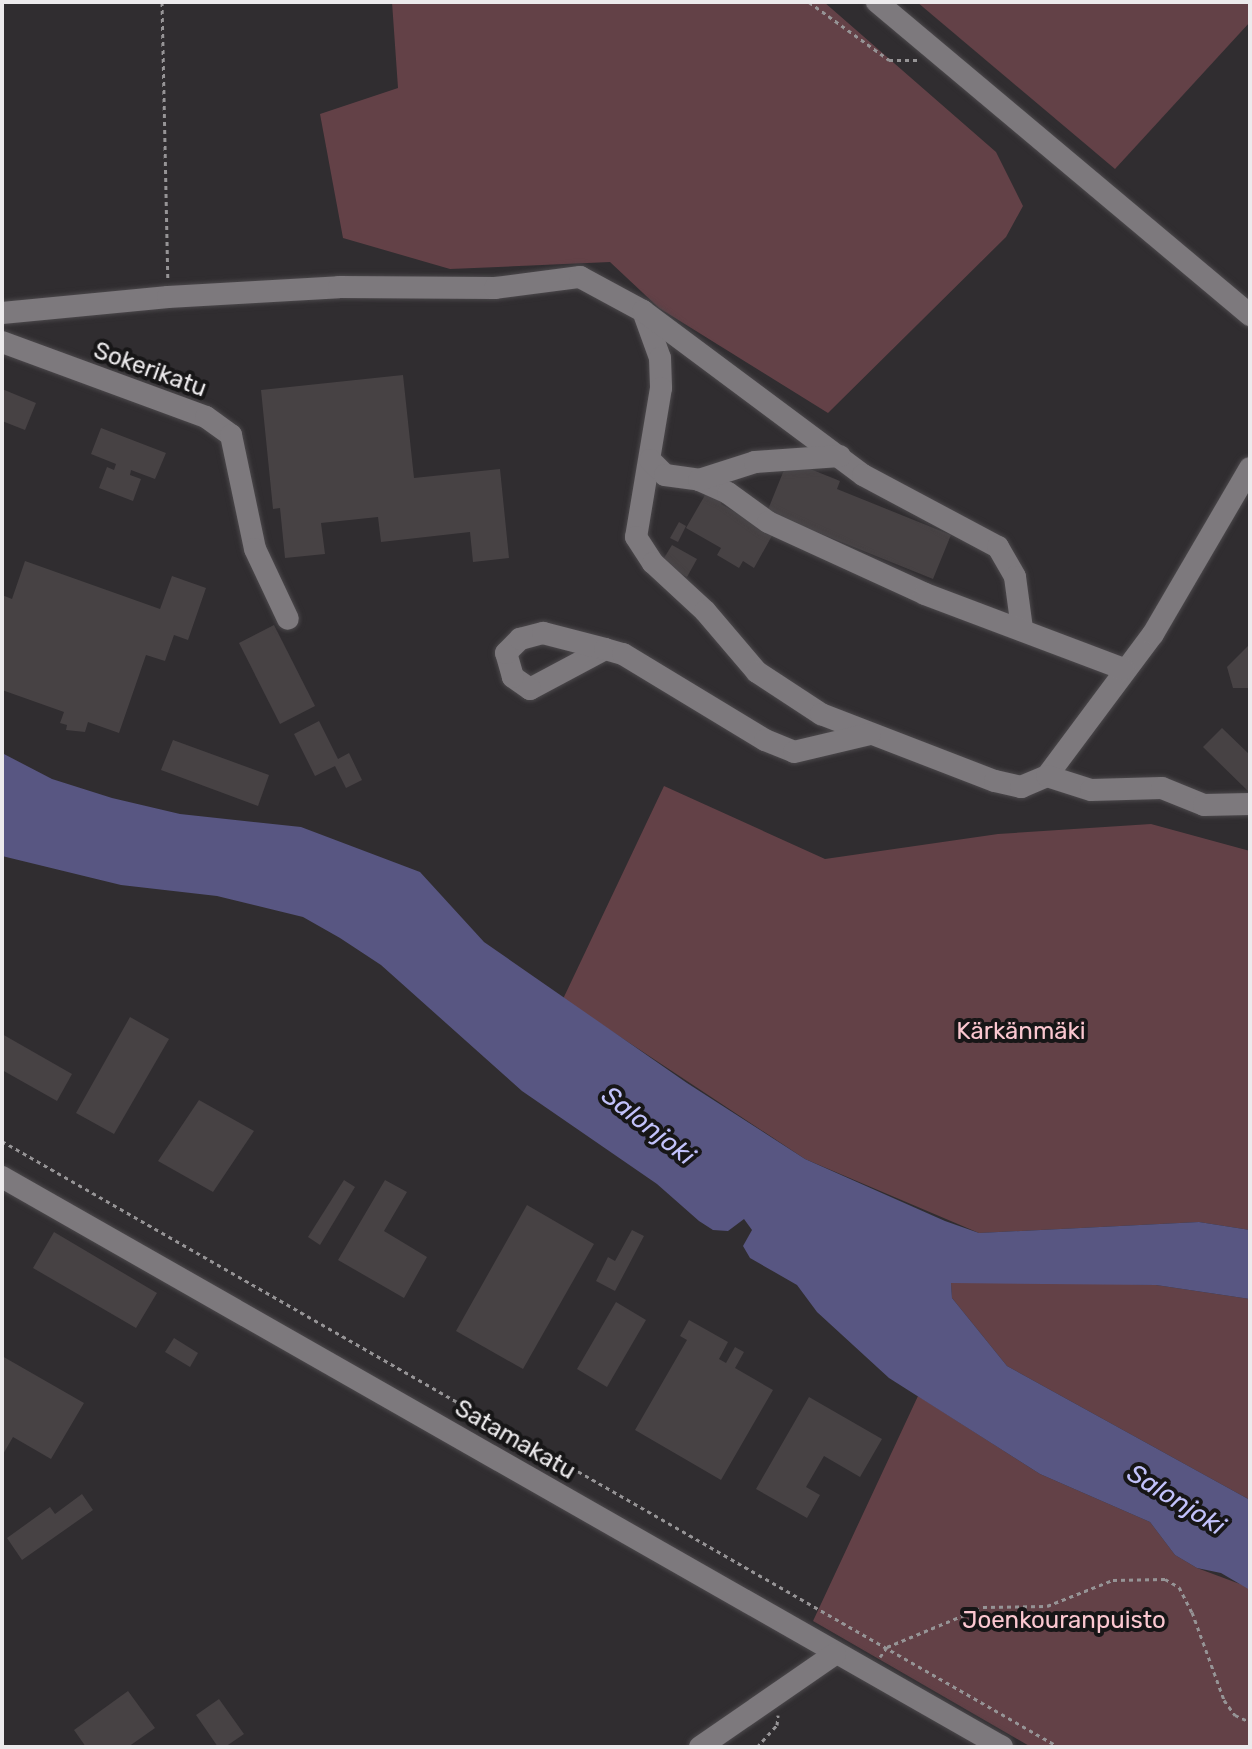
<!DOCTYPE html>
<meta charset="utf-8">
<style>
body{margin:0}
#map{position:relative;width:1252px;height:1749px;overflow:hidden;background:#302d30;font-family:Rubik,sans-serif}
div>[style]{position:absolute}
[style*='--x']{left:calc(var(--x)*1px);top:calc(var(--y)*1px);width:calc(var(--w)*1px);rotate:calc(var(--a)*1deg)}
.green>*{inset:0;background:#634147}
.water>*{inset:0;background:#585682}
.building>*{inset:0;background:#474244}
.path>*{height:3px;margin-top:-1.5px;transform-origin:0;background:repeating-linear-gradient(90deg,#969496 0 4px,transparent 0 8px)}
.roads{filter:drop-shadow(0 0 2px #4b484b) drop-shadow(0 0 2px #4b484b)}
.minor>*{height:22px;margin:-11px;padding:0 11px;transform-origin:11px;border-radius:11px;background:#7d797d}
span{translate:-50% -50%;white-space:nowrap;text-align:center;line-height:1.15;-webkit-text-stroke:8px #171617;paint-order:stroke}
.street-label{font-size:24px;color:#eceaec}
.park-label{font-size:24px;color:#fbc7d0}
.water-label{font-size:26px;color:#c2c2fb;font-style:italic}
.frame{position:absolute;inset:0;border:4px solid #eceaec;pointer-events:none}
</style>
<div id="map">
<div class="green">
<div style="clip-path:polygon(392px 2px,824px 2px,996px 152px,1023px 206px,1006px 237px,828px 413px,659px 308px,610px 262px,450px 269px,343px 238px,320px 114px,398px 88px)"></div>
<div style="clip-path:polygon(917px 2px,1250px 2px,1250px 22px,1115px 169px)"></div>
<div style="clip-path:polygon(664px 786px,825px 859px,998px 834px,1151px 824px,1250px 851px,1250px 1230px,1199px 1222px,979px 1233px,805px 1159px,563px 999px)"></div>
<div style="clip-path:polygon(1055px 1281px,1156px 1285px,1250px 1299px,1250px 1500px,1007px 1366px,952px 1298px,951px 1283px)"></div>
<div style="clip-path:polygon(918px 1396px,1040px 1474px,1150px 1522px,1175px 1555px,1197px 1568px,1248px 1587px,1250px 1747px,1031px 1747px,813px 1621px)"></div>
</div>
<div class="water">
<div style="clip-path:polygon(2px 753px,52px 779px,112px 798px,180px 814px,301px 827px,420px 872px,484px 942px,687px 1083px,805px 1159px,945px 1221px,979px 1233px,1199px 1222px,1250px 1230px,1250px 1299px,1156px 1285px,951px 1283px,952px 1298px,1007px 1366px,1250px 1500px,1250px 1590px,1221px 1573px,1197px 1568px,1175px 1555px,1150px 1522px,1040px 1474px,889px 1378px,817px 1312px,797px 1285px,750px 1258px,743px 1246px,752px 1230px,744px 1219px,728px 1231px,713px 1230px,699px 1221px,657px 1184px,522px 1091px,381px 965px,340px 938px,303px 917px,217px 896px,121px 885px,2px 856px)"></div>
</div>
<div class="building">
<div style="clip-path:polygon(403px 375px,414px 478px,500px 469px,509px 558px,473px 562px,470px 532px,381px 542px,378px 517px,321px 523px,325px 554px,285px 558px,280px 508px,273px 509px,261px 390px)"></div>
<div style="clip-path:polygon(2px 389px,36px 403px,25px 430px,2px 421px)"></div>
<div style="clip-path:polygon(101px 428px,166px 453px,155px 479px,131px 470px,130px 475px,141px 479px,133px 501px,99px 488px,107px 467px,114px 470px,116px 464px,91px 454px)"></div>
<div style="clip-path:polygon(788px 460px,840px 481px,837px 489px,951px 535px,933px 579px,767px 512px)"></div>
<div style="clip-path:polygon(708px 490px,724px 499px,721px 504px,773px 534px,754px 568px,743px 561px,739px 568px,717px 555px,721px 548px,686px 528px)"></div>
<div style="clip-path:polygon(679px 522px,686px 526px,678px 542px,670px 538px)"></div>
<div style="clip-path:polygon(672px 545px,697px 559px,687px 577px,661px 563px)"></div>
<div style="clip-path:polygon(25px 561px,160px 609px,172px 576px,206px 588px,188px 640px,174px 635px,165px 661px,146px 655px,119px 733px,88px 722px,85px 732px,66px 730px,67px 725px,60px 723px,64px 712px,2px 690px,2px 595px,12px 599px)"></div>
<div style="clip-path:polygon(274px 625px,315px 706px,280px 724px,239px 643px)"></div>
<div style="clip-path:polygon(1250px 644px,1250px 688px,1233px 688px,1227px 667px)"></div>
<div style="clip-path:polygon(319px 721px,338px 759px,349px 753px,362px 780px,346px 788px,335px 766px,315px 776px,294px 734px)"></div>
<div style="clip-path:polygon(1222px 728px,1250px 755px,1250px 793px,1203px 747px)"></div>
<div style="clip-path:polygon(173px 740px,269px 775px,258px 806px,161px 770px)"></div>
<div style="clip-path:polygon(130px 1017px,169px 1039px,114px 1134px,76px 1113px)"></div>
<div style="clip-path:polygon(2px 1034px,72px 1074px,57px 1101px,2px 1070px)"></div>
<div style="clip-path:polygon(199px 1100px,254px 1131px,213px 1192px,158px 1161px)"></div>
<div style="clip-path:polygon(344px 1180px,355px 1187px,320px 1245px,308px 1237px)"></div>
<div style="clip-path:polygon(385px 1180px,407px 1192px,384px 1231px,427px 1257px,404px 1298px,338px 1260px)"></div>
<div style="clip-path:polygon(527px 1205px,594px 1244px,523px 1369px,456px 1331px)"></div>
<div style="clip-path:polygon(632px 1230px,644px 1236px,615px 1291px,596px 1281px,608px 1257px,615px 1261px)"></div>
<div style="clip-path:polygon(54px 1232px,157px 1293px,136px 1328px,33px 1268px)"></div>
<div style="clip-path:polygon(616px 1302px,646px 1320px,607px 1387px,577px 1369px)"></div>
<div style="clip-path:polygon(689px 1320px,728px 1342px,719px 1359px,726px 1363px,735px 1347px,744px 1352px,735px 1368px,773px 1390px,721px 1480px,635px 1430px,687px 1340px,680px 1336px)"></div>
<div style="clip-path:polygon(174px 1338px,198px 1353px,190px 1367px,165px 1352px)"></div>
<div style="clip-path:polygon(2px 1356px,84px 1403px,51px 1459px,13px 1437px,2px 1456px)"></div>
<div style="clip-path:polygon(809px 1397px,882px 1439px,860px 1477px,824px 1456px,806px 1487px,820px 1495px,807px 1518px,756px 1489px)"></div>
<div style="clip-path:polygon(82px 1494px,93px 1510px,22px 1560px,7px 1538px,50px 1507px,55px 1514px)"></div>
<div style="clip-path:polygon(128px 1691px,155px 1728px,128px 1747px,86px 1747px,74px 1730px)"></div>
<div style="clip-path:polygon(219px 1699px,244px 1734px,225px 1747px,218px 1747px,196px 1715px)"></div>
</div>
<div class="path">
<div style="--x:162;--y:2;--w:276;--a:88.8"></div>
<div style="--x:809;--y:2;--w:99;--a:35.9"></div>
<div style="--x:889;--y:60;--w:31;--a:0"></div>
<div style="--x:2;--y:1141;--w:1218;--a:29.83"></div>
<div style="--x:880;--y:1657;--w:12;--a:-55"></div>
<div style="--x:887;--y:1647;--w:104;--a:-22.6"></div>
<div style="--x:983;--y:1607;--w:64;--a:-0.9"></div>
<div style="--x:1047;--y:1606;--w:71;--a:-21.5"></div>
<div style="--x:1113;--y:1580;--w:52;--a:-1.1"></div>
<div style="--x:1165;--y:1579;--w:16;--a:30"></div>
<div style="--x:1179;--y:1587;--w:28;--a:63"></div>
<div style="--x:1192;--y:1612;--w:94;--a:70"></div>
<div style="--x:1224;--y:1700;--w:19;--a:54"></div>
<div style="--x:1235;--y:1715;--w:17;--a:25"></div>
<div style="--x:757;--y:1747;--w:30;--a:-48"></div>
<div style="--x:777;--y:1725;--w:10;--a:-84"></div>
</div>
<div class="roads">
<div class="minor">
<div style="--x:877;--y:2;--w:487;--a:40"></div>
<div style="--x:643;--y:311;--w:50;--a:70.1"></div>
<div style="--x:660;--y:358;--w:30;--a:88"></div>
<div style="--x:661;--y:388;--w:151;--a:99.5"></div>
<div style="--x:636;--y:537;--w:31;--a:57"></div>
<div style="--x:653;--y:563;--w:71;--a:42.7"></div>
<div style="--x:705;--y:611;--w:80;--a:49.6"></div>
<div style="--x:757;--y:672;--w:77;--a:33.3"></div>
<div style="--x:821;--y:714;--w:186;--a:21.1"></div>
<div style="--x:995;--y:781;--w:27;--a:13"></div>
<div style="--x:1021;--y:787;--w:28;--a:-23"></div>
<div style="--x:1047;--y:776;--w:177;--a:-53.3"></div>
<div style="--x:1153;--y:634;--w:192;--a:-59.7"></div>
<div style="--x:2;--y:313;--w:167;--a:-5.5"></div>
<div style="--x:168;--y:297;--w:171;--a:-3.3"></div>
<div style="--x:339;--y:287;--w:156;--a:0.4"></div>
<div style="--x:495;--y:288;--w:86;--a:-7.4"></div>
<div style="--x:580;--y:277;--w:72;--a:28.4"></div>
<div style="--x:643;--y:311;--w:274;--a:36.7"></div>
<div style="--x:863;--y:475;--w:153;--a:28.1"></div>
<div style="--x:998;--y:547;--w:34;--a:60"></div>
<div style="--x:1015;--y:577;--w:52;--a:82.3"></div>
<div style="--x:2;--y:342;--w:217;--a:20.2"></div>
<div style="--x:206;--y:417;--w:31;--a:36"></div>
<div style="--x:231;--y:435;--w:116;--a:78.1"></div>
<div style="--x:255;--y:549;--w:77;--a:64.8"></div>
<div style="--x:650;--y:460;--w:21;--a:45"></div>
<div style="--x:665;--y:475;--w:34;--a:8"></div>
<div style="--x:699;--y:480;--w:32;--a:24"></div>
<div style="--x:728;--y:493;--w:49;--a:35.9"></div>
<div style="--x:768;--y:522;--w:173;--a:24.6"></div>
<div style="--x:925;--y:594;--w:212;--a:20.7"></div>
<div style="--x:699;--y:480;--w:59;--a:-17.8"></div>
<div style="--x:755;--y:462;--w:85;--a:-4"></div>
<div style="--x:605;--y:649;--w:85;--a:151.9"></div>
<div style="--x:530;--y:689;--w:21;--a:-145"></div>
<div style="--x:513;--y:677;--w:25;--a:-106"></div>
<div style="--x:506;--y:653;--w:20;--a:-45"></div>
<div style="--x:520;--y:639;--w:24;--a:-15"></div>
<div style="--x:543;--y:633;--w:64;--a:14.5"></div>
<div style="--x:605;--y:649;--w:19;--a:16"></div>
<div style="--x:623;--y:654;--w:166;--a:31.2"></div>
<div style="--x:765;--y:740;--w:31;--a:22"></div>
<div style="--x:794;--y:752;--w:78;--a:-13.3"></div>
<div style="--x:1047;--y:776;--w:46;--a:17.7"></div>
<div style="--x:1091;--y:790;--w:71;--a:-1.6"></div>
<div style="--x:1162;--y:788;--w:45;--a:22"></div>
<div style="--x:1204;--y:805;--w:46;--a:-1.2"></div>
<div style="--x:2;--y:1177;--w:1151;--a:29.68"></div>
<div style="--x:700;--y:1747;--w:164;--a:-34.6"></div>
</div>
</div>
<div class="street-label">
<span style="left:150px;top:370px;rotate:20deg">Sokerikatu</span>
<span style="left:515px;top:1440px;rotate:30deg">Satamakatu</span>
</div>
<div class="park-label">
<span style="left:1021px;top:1032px">Kärkänmäki</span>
<span style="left:1064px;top:1621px">Joenkouranpuisto</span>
</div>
<div class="water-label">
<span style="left:648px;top:1126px;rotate:38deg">Salonjoki</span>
<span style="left:1176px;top:1500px;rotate:32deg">Salonjoki</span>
</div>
<div class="frame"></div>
</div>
